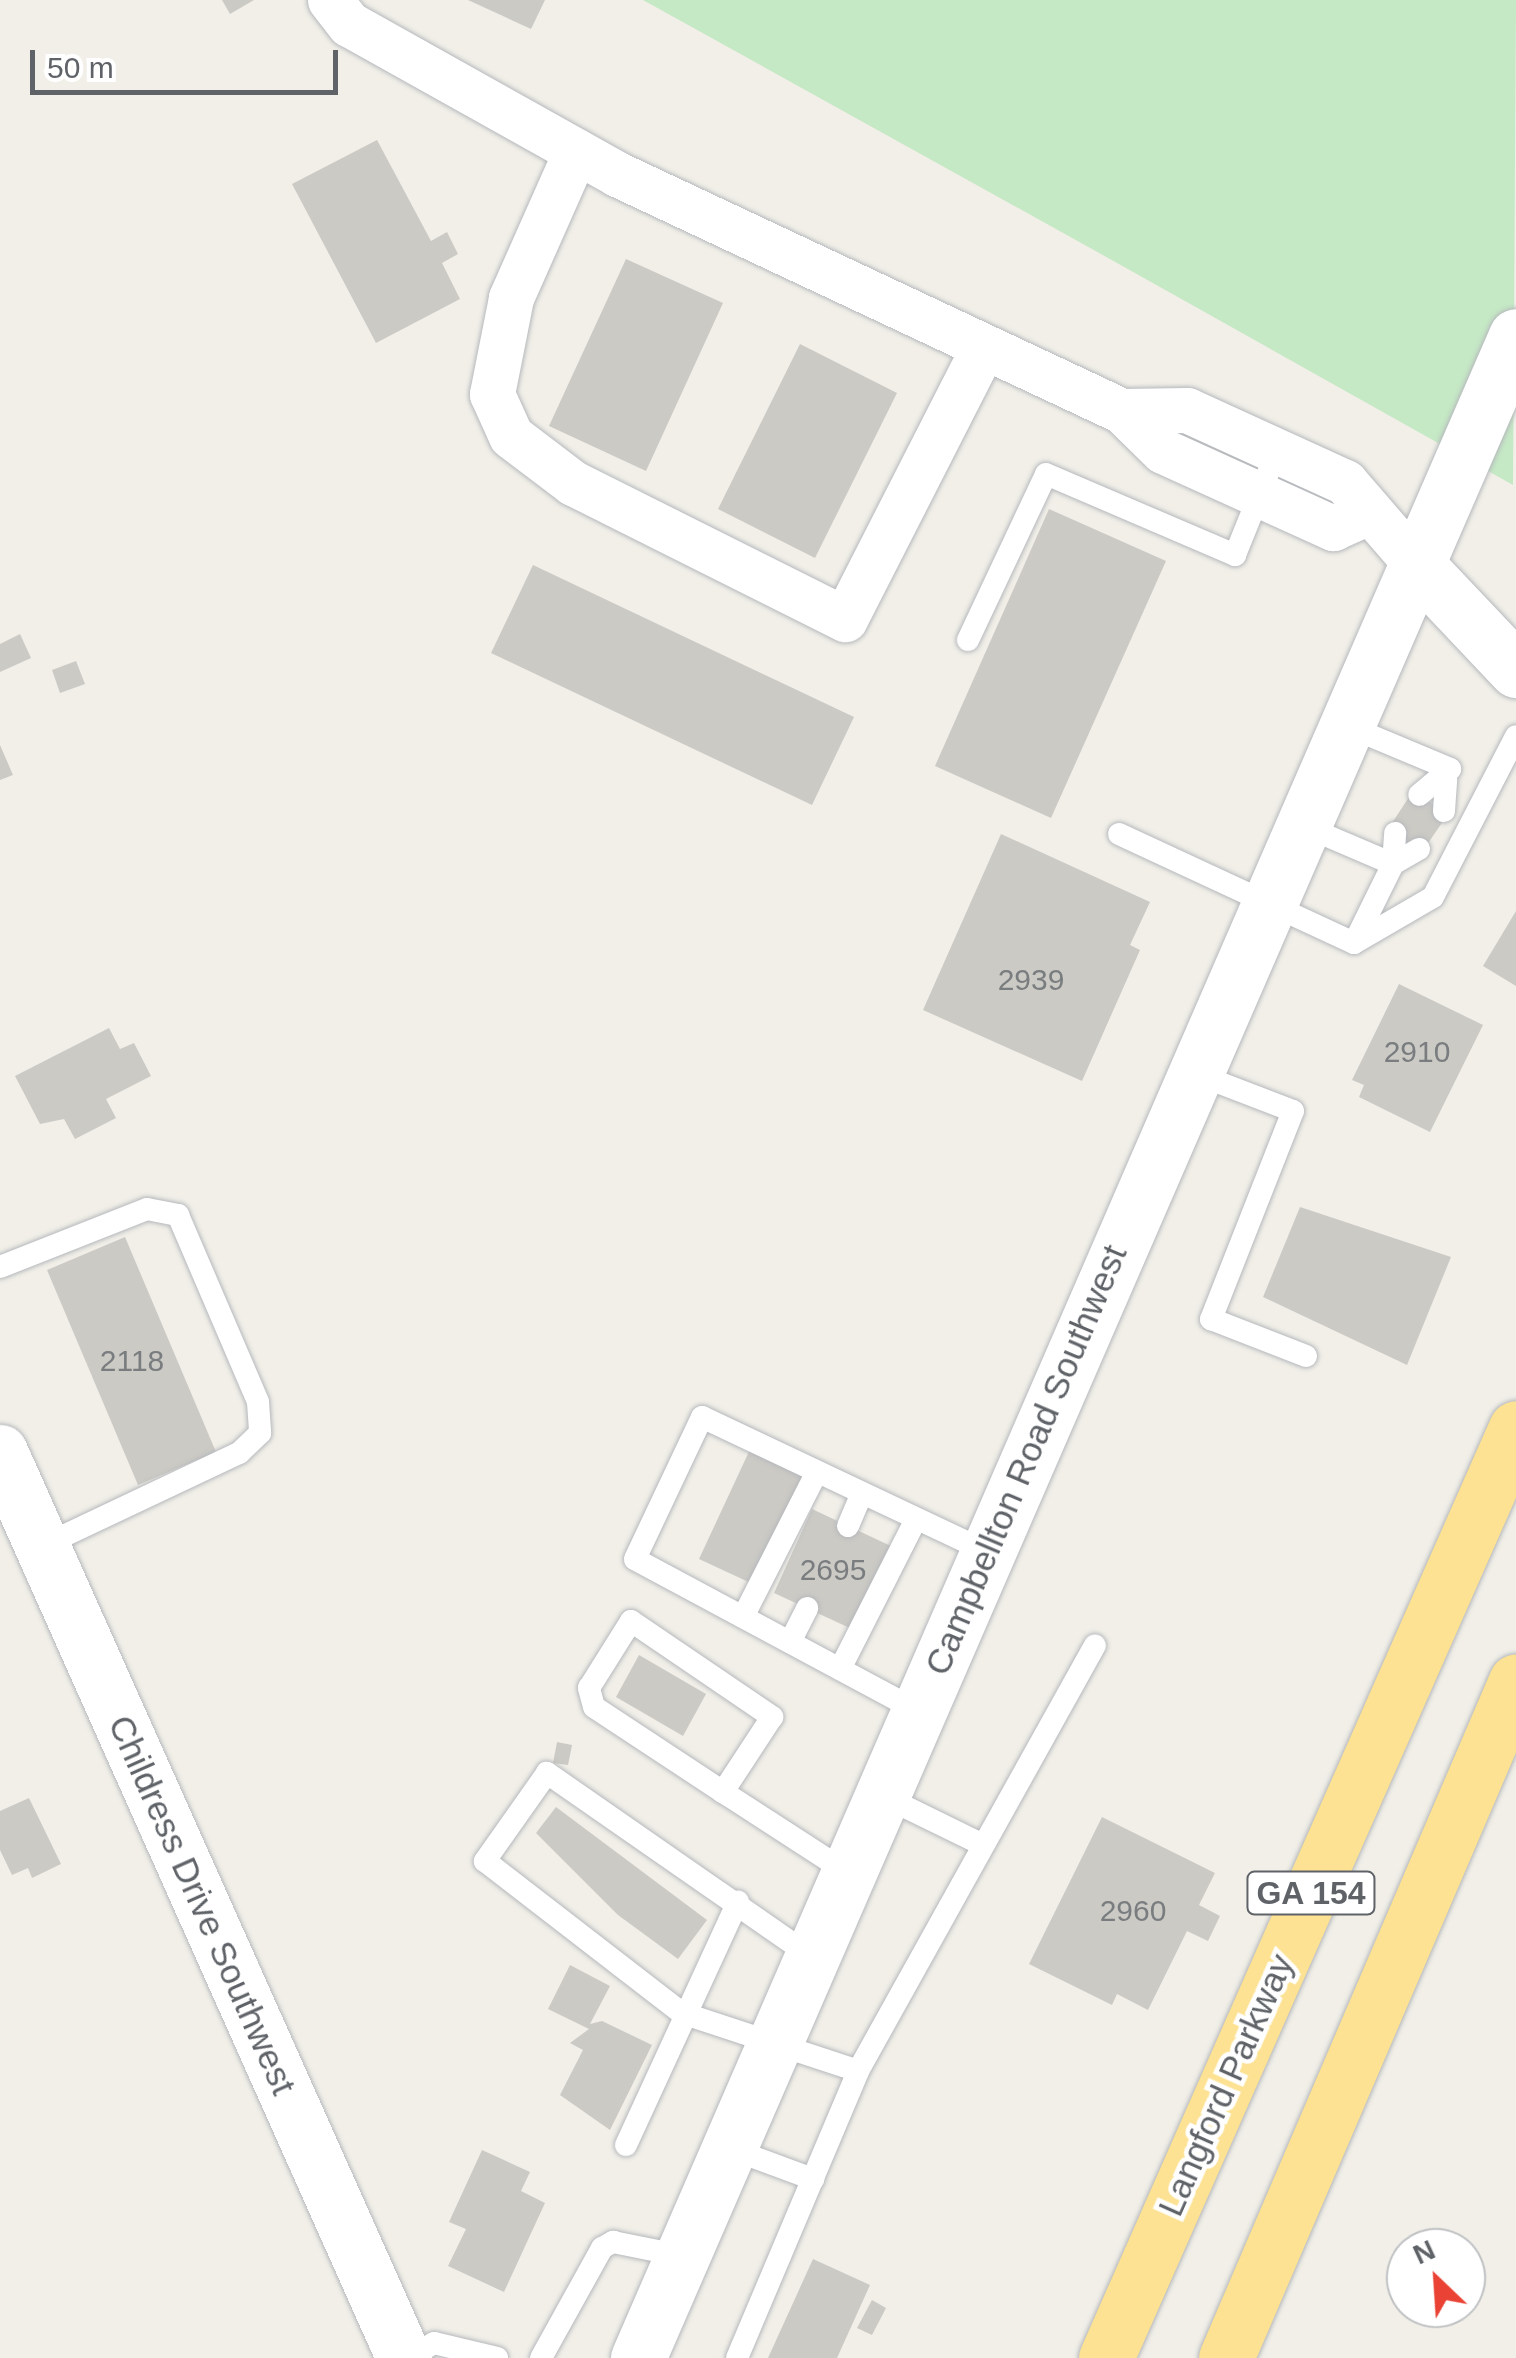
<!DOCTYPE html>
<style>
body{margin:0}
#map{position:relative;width:1516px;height:2358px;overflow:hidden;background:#f1efe8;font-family:Arial,sans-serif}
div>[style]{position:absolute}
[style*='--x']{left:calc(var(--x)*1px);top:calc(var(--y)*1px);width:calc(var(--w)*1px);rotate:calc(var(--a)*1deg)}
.green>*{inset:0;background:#c5e8c5}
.building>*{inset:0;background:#cccac5}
.roads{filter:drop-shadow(0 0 2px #b5b8bc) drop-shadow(0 0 2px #b5b8bc)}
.lane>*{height:22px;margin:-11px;padding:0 11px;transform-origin:11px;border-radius:11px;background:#fff}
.street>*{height:45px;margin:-22.5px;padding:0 22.5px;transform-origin:22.5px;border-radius:22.5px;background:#fff}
.secondary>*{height:55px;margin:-27.5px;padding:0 27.5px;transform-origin:27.5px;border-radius:27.5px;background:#fff}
.highway>*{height:55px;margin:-27.5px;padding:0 27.5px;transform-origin:27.5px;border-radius:27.5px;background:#fde293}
span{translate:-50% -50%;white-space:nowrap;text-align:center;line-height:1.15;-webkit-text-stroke:9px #fff;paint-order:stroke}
.number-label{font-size:30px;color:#7a7d7f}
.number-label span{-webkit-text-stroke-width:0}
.shield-label span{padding:2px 8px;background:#fff;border:2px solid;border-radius:8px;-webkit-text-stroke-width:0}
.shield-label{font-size:32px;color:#5f6368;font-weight:700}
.street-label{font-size:35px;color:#5f6368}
.north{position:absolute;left:1386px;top:2228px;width:100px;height:100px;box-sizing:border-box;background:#fff;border:2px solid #bfc1c3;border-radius:50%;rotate:335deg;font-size:28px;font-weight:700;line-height:40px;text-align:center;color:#5f6368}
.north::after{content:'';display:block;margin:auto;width:35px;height:45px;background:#ea4335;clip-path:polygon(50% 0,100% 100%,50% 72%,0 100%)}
.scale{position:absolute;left:30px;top:50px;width:308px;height:45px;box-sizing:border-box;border:5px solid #5f6368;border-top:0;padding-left:12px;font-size:30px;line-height:35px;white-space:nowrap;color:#5f6368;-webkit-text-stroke:8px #fff;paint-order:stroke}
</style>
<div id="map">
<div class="green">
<div style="clip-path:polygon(643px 0,1516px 0,1513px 485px,1110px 259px)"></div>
</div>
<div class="building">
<div style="clip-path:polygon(222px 0,254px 0,230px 14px)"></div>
<div style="clip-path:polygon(468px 0,545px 0,531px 29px)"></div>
<div style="clip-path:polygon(377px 140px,431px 241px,447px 232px,458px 254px,442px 263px,460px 299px,376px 343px,292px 184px)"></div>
<div style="clip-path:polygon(626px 259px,723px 303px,646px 471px,549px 426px)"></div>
<div style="clip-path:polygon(800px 344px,897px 393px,815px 558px,718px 509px)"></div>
<div style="clip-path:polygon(1049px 509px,1166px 561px,1051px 818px,935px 766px)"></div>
<div style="clip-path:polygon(533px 565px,854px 717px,812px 805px,491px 653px)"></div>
<div style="clip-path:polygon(20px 634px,31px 658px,0 672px,0 644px)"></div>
<div style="clip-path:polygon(76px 661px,85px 684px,60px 693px,52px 670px)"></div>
<div style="clip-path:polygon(0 745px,13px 775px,0 780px)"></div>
<div style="clip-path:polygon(1413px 791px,1448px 814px,1422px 852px,1388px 829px)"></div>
<div style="clip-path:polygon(1001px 834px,1150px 902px,1130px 945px,1140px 950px,1082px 1081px,923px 1010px)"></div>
<div style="clip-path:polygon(1516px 911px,1516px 986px,1483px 966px)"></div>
<div style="clip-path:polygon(1399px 984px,1483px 1025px,1430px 1132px,1359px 1097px,1364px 1085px,1352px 1080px)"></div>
<div style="clip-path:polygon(109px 1028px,120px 1049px,134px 1043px,151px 1076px,106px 1099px,116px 1118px,75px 1139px,64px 1119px,40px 1124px,15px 1076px)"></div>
<div style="clip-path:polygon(1300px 1207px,1451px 1257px,1407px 1365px,1263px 1297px)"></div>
<div style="clip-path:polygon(125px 1237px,216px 1452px,138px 1485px,47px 1270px)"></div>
<div style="clip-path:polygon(753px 1443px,808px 1469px,755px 1585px,699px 1559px)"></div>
<div style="clip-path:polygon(812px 1509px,893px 1547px,854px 1630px,774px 1593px)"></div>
<div style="clip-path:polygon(639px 1655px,706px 1694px,683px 1736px,616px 1697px)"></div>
<div style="clip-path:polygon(557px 1742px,572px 1745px,568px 1765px,553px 1763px)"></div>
<div style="clip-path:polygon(29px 1798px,61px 1864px,32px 1878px,28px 1868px,12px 1875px,0 1850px,0 1811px)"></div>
<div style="clip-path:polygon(556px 1807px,707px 1920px,678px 1959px,618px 1915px,536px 1833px)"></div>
<div style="clip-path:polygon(1102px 1817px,1215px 1873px,1199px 1905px,1220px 1916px,1208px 1941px,1187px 1931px,1148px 2010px,1117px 1994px,1112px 2005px,1029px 1964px)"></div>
<div style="clip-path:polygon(570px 1965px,610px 1986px,590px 2024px,602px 2021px,652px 2045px,610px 2130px,560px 2095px,583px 2050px,570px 2043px,589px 2029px,548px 2009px)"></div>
<div style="clip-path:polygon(482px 2150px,530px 2172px,521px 2191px,545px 2203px,504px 2292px,448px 2266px,466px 2229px,449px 2222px)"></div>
<div style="clip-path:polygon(813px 2259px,870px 2285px,837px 2358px,768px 2358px)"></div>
<div style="clip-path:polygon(872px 2300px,886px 2308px,872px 2335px,857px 2328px)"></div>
</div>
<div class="roads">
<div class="lane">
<div style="--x:968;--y:640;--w:183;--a:-64.8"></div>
<div style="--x:1046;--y:474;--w:206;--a:23.2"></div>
<div style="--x:1235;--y:555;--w:112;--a:-68"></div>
<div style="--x:1345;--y:725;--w:114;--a:22.7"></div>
<div style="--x:1450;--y:769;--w:40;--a:140"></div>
<div style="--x:1444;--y:811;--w:31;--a:-86"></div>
<div style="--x:1304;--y:826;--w:97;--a:23.1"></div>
<div style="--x:1393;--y:864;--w:31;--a:-86"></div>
<div style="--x:1119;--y:834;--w:259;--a:24.9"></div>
<div style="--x:1354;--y:943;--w:91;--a:-30.2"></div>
<div style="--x:1433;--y:897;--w:181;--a:-62.7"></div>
<div style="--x:1354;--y:943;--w:88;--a:-63.7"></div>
<div style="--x:1393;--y:864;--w:30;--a:-30"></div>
<div style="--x:1194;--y:1073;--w:106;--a:21"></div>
<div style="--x:1293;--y:1111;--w:224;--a:111.5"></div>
<div style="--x:1211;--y:1319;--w:102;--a:21.3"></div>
<div style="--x:0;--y:1267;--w:158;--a:-21.5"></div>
<div style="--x:147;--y:1209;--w:32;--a:11"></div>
<div style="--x:178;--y:1215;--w:203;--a:66.8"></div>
<div style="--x:258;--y:1402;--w:31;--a:86"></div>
<div style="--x:260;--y:1433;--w:29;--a:136"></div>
<div style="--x:239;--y:1453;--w:218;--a:154.7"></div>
<div style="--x:848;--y:1526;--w:36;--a:-67"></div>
<div style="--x:743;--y:1617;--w:163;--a:-63"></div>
<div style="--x:631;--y:1621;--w:171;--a:34.2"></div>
<div style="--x:772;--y:1717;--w:90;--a:123.2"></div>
<div style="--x:723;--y:1792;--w:154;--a:-146.6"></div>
<div style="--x:594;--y:1707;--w:20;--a:-105"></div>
<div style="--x:589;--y:1688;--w:79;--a:-57.9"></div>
<div style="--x:790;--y:1642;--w:38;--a:-63"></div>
<div style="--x:840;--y:1669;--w:168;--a:-63.1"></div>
<div style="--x:918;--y:1711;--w:321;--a:-151.8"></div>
<div style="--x:635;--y:1559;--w:157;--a:-64.7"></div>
<div style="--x:702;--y:1417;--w:315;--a:25.3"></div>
<div style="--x:723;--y:1792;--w:149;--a:32.9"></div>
<div style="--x:883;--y:1796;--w:109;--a:26.1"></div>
<div style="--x:812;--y:1957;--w:323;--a:-145.2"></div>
<div style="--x:547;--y:1773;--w:108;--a:125.2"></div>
<div style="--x:485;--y:1861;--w:249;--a:37.7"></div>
<div style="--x:682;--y:2013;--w:185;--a:18.2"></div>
<div style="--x:858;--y:2071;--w:487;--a:-60.9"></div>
<div style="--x:626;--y:2145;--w:268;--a:-65.3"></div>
<div style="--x:729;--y:2148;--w:90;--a:20.3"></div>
<div style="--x:408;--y:2358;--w:30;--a:-30"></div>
<div style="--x:434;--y:2343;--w:65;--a:13.4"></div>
<div style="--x:541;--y:2358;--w:126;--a:-61"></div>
<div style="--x:602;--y:2248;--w:13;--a:-29"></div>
<div style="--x:613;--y:2242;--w:71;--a:11.3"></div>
<div style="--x:737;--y:2358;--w:311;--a:-67.1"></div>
</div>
<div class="street">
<div style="--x:330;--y:0;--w:31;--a:52"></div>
<div style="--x:349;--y:24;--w:307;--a:29.2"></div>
<div style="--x:617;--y:174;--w:558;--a:25.14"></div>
<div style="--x:1122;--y:411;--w:57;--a:44.3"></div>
<div style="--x:1163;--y:451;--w:187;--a:24.4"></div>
<div style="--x:1333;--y:528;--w:35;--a:-24"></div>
<div style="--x:576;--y:151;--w:161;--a:113.9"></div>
<div style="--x:511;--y:298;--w:98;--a:101.2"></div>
<div style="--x:492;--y:394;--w:46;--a:65.7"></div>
<div style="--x:511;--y:436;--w:78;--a:37.2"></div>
<div style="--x:573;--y:483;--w:304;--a:26.6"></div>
<div style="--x:845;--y:619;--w:304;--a:-63"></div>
<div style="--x:1122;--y:411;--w:65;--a:-0.9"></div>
<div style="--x:1187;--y:410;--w:174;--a:24.5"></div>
<div style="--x:1345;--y:482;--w:106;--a:49.2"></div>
</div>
<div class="secondary">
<div style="--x:1414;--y:562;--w:149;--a:46.6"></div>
<div style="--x:0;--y:1452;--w:992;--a:65.97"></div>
<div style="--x:638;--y:2358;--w:2204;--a:-66.53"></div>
</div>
<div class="highway">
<div style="--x:1106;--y:2358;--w:1016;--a:-66.21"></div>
<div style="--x:1226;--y:2358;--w:736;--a:-66.81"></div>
</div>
</div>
<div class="number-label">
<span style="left:1031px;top:980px">2939</span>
<span style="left:1417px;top:1052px">2910</span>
<span style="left:132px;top:1361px">2118</span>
<span style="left:833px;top:1570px">2695</span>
<span style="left:1133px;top:1911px">2960</span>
</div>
<div class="shield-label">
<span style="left:1311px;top:1893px">GA 154</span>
</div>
<div class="street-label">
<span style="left:1026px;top:1460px;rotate:-67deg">Campbellton Road Southwest</span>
<span style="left:202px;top:1905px;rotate:66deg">Childress Drive Southwest</span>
<span style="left:1226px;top:2085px;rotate:-66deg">Langford Parkway</span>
</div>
<div class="north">N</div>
<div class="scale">50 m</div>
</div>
